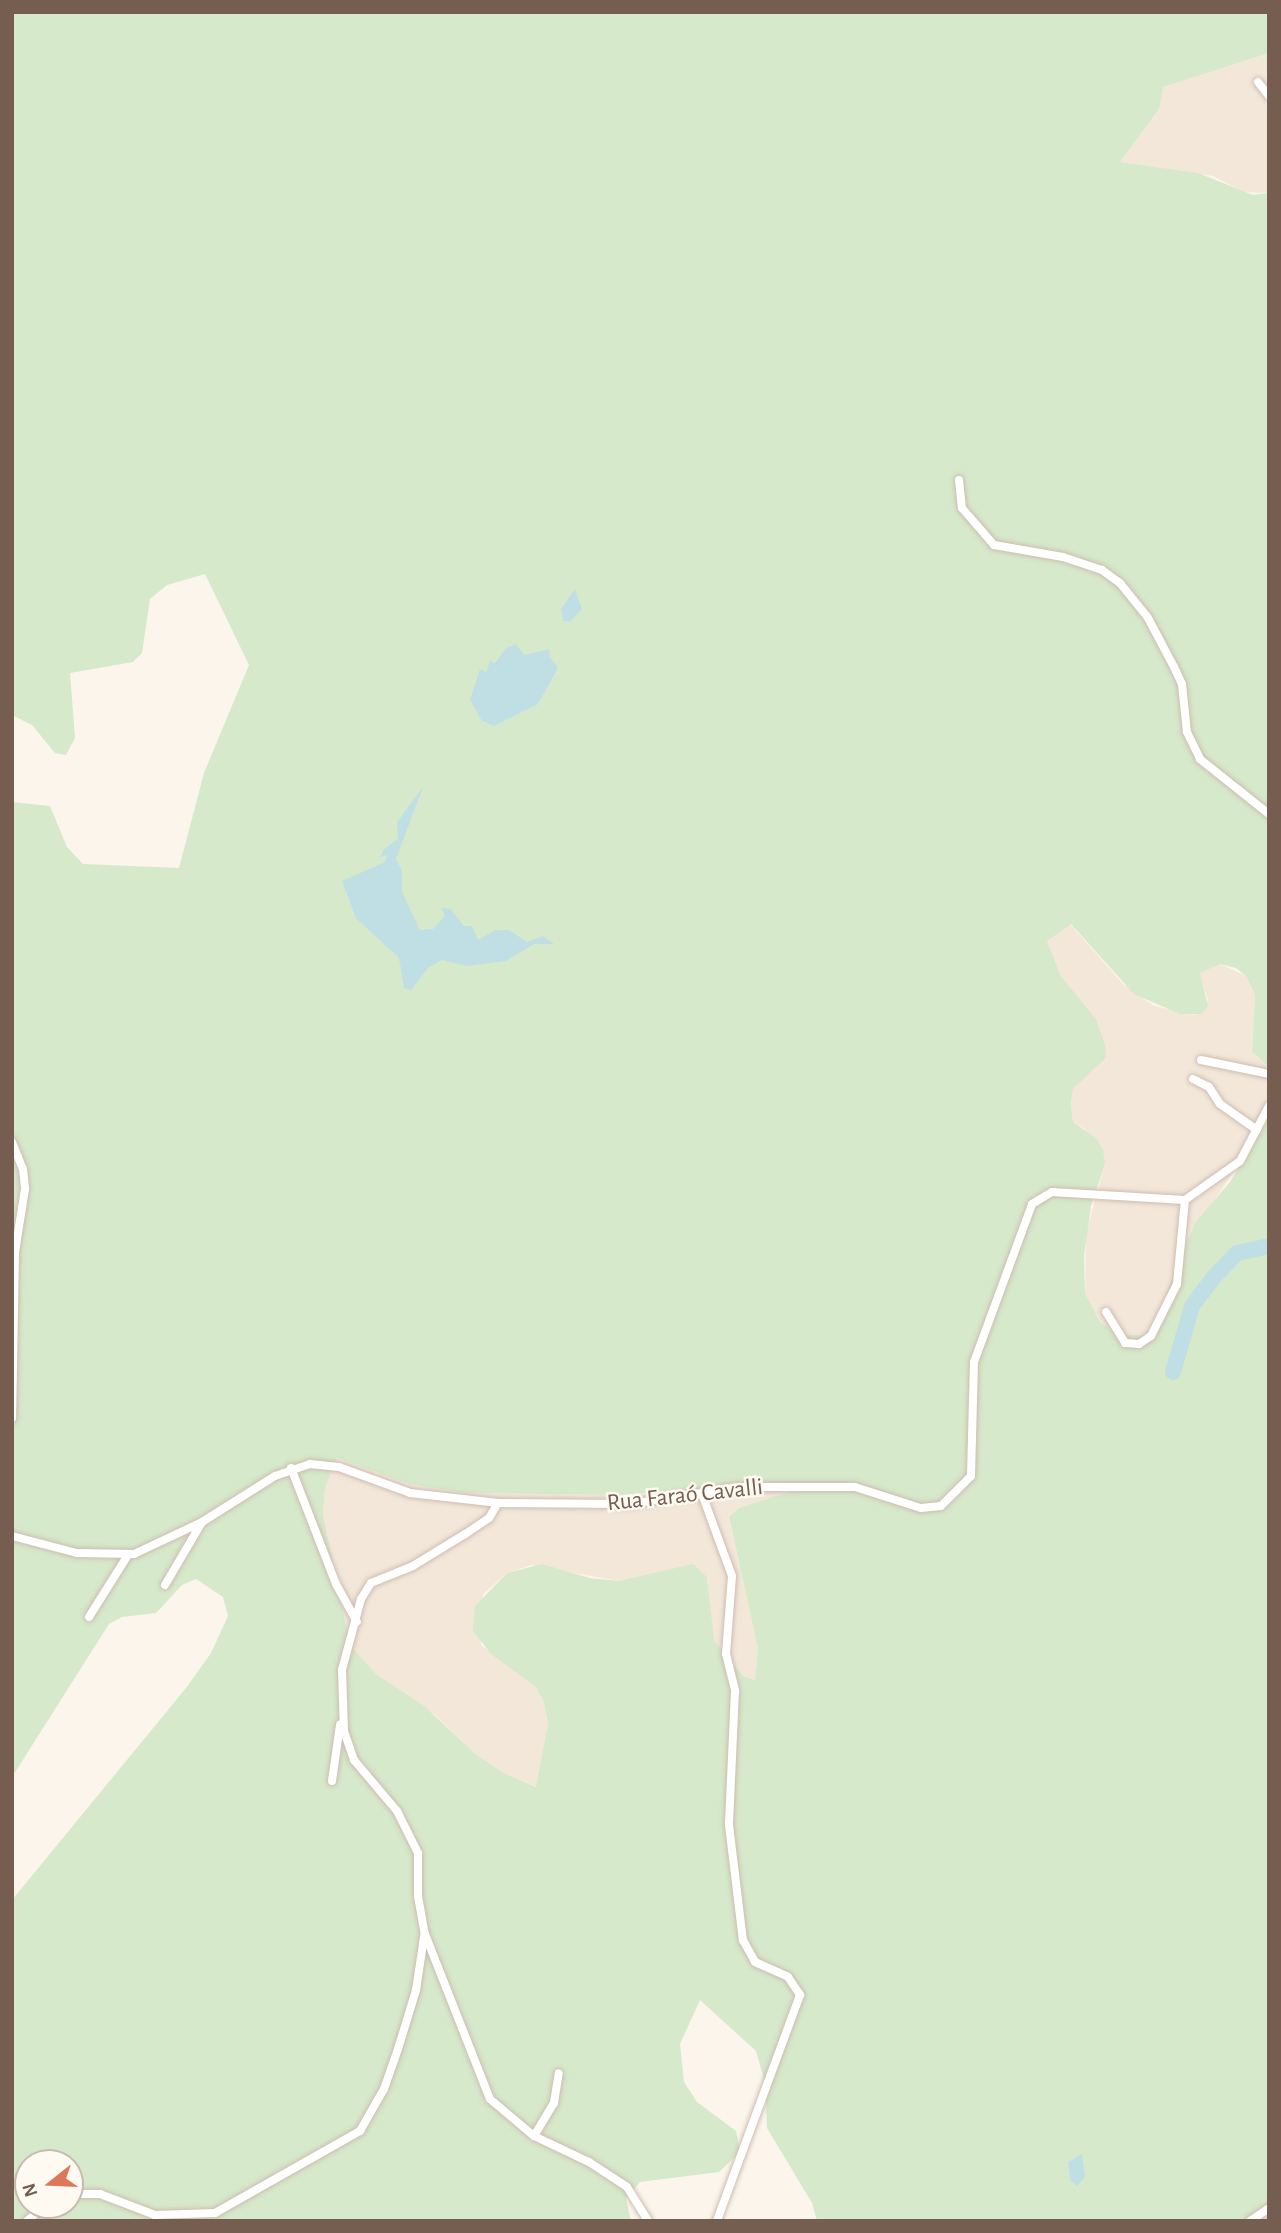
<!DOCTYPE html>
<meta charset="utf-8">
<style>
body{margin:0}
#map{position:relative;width:1281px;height:2233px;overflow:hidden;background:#fbf5eb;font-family:"Alegreya Sans",sans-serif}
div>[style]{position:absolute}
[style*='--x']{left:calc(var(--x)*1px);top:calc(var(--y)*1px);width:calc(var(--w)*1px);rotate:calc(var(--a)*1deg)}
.residential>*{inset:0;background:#f3e7da}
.green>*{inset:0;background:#d6e9ca}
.water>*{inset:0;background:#c0dfe4}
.river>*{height:16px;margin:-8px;padding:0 8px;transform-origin:8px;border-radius:8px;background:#c0dfe4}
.roads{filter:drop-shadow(0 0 2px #cdbdb1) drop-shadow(0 0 2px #cdbdb1)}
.minor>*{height:8px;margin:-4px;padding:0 4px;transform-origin:4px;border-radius:4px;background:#fff}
span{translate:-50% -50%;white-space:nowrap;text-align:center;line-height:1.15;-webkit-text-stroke:5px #fef9f1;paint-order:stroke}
.street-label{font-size:24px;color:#755d4f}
.frame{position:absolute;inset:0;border:14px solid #755d4f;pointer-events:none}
.north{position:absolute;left:14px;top:2149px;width:70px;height:70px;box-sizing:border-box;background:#fef9f1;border:2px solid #c7bbb0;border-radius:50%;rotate:252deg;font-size:19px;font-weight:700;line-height:28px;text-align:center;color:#755d4f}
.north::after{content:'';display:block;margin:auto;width:24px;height:32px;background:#dc7759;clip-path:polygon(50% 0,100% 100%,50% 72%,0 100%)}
</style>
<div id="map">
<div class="residential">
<div style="clip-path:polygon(1269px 53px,1269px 193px,1244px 192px,1213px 176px,1120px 162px,1159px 109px,1162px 87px)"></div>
<div style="clip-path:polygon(1070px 924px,1123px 984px,1154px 1006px,1194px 1015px,1208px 1000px,1199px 973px,1220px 964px,1246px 976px,1255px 995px,1252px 1052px,1269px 1067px,1269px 1117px,1184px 1247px,1156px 1335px,1119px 1335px,1100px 1322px,1085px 1293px,1086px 1233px,1105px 1164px,1085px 1129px,1073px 1122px,1071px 1104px,1073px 1089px,1106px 1058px,1096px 1019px,1061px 976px,1047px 941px)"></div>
<div style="clip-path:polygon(337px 1458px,409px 1484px,464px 1493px,618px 1495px,797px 1489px,739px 1508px,729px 1518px,758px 1649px,755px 1680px,743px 1676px,713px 1640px,707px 1577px,649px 1576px,619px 1581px,531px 1565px,507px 1573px,483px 1594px,481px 1645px,536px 1687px,544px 1702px,548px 1724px,537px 1787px,504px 1773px,477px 1755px,436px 1716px,376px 1674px,350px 1645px,323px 1514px,325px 1488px)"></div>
</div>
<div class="green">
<div style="clip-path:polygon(evenodd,12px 12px,1269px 12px,1269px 53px,1163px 87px,1159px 109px,1120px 162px,1198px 173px,1253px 195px,1269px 193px,1269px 1067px,1252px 1052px,1255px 995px,1246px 976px,1236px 968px,1220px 964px,1200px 973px,1208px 1006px,1201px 1014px,1180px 1014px,1134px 994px,1071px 924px,1047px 941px,1061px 976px,1096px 1019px,1105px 1045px,1106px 1058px,1073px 1089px,1071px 1104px,1073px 1122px,1096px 1138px,1103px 1150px,1105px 1164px,1091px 1206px,1084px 1256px,1085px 1293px,1100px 1322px,1119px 1335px,1156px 1335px,1169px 1285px,1195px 1223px,1230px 1182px,1269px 1117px,1269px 2221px,817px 2221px,812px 2203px,767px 2128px,765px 2083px,756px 2051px,700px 2000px,680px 2044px,684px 2082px,697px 2102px,736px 2131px,740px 2152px,719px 2172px,640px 2182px,626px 2199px,631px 2221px,12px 2221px,12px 1900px,186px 1688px,211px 1653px,228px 1616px,223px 1597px,196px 1579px,182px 1585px,156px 1613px,122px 1617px,109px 1624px,12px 1777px,12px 802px,50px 806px,67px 847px,83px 864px,179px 868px,204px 773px,249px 665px,205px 574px,167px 585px,150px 599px,142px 653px,133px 662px,70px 673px,75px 738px,66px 755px,55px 753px,32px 725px,12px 715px,12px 12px,337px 1458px,409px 1484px,464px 1493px,618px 1495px,703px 1489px,794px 1490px,739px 1508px,729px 1517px,758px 1649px,755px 1680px,743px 1676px,714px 1640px,707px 1577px,693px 1564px,619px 1581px,590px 1578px,542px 1564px,507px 1573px,475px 1606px,473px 1631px,491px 1654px,536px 1687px,544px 1702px,548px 1724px,536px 1787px,504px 1773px,477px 1755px,424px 1706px,376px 1674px,350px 1645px,323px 1514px,325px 1488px,337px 1458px,12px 12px,28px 2163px,70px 2163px,70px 2205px,28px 2205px,28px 2163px)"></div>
</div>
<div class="water">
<div style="clip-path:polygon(575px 589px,582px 609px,570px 622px,563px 621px,561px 609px)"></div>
<div style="clip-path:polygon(516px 644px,524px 655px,550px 649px,549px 656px,558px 668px,538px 704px,494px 726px,482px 721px,470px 700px,480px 669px,486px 672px,490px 661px,495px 663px,506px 648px)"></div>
<div style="clip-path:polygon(423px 787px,396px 859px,402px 871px,402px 892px,420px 930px,433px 929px,445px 916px,441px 908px,451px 909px,464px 926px,472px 926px,478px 940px,496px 930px,509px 930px,527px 942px,543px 936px,554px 944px,534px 944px,506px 961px,467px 966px,442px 960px,428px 968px,411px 990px,404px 988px,399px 958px,356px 918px,342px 881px,385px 862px,387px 855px,380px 857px,384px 849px,398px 839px,397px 822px)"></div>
<div style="clip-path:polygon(1082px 2154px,1085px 2177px,1077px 2186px,1070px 2180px,1068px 2162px)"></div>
</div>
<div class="river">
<div style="--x:1173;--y:1372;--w:69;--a:-73.9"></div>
<div style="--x:1192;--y:1306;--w:35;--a:-53"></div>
<div style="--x:1213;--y:1278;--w:35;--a:-46"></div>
<div style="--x:1237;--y:1253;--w:33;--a:-12"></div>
</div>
<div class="roads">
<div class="minor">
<div style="--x:1258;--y:82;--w:18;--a:52"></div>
<div style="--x:959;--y:480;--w:28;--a:84"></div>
<div style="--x:962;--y:508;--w:49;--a:49.1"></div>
<div style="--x:994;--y:545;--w:70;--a:9.9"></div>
<div style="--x:1063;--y:557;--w:41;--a:18.4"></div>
<div style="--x:1102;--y:570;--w:22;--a:36"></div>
<div style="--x:1120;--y:583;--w:45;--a:51.3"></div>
<div style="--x:1148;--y:618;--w:55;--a:62"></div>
<div style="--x:1174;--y:667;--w:19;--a:65"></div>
<div style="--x:1182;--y:684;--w:48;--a:84.1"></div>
<div style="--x:1187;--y:732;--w:30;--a:64"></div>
<div style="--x:1200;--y:759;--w:88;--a:38.6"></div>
<div style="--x:1201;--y:1060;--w:69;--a:11.6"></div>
<div style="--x:1193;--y:1079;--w:18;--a:27"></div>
<div style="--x:1209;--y:1087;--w:20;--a:57"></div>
<div style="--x:1220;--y:1104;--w:45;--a:35.1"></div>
<div style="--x:12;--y:1142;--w:29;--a:68"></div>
<div style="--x:23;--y:1169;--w:20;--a:84"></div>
<div style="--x:25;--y:1189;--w:64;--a:99"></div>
<div style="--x:15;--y:1252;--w:166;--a:91"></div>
<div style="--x:1106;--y:1312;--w:36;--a:58"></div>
<div style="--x:1125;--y:1343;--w:14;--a:4"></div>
<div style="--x:1139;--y:1344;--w:14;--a:-34"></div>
<div style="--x:1151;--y:1336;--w:58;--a:-63.4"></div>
<div style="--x:1177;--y:1284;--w:84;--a:-84.6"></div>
<div style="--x:291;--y:1468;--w:124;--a:68.8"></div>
<div style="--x:336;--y:1584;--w:43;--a:61.1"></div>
<div style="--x:702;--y:1494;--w:87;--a:69.9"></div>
<div style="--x:732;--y:1576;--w:78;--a:94.4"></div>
<div style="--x:726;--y:1654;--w:38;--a:76"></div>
<div style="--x:735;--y:1691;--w:134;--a:92.6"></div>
<div style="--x:729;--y:1825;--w:116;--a:83.1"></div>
<div style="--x:743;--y:1940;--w:25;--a:61"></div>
<div style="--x:755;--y:1962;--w:36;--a:24"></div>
<div style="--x:788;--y:1977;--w:22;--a:56"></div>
<div style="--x:800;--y:1995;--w:241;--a:110.2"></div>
<div style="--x:498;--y:1503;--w:17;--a:121"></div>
<div style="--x:489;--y:1518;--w:29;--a:146"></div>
<div style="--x:465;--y:1534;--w:61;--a:148.4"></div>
<div style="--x:413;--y:1566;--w:45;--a:158"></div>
<div style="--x:371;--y:1583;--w:19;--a:122"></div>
<div style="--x:361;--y:1599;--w:73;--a:105"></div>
<div style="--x:342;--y:1670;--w:61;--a:88.1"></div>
<div style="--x:344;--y:1731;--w:31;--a:71"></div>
<div style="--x:354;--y:1760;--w:67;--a:49.9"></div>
<div style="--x:397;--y:1811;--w:47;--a:63.4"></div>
<div style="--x:418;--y:1853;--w:43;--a:90"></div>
<div style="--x:418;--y:1896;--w:39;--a:80"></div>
<div style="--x:425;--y:1934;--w:177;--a:68.5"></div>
<div style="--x:490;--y:2099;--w:57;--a:40.1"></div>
<div style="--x:534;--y:2136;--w:61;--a:25.3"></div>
<div style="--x:589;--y:2162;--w:45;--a:33.3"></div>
<div style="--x:627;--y:2187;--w:40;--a:58"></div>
<div style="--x:12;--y:1536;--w:67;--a:14.7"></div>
<div style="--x:77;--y:1553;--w:57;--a:1"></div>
<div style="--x:134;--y:1554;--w:75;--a:-25.2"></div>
<div style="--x:202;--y:1522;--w:86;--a:-32.2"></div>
<div style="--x:275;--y:1476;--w:37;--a:-19"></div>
<div style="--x:310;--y:1464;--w:29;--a:6"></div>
<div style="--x:339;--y:1467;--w:76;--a:20.1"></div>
<div style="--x:410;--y:1493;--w:89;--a:6.5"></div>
<div style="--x:498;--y:1503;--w:133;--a:0.4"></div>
<div style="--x:631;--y:1504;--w:110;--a:-8.9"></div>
<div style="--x:740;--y:1487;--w:115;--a:0"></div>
<div style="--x:855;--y:1487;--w:69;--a:17.7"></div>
<div style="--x:921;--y:1508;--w:20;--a:-6"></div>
<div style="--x:941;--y:1506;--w:42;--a:-45"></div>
<div style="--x:971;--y:1476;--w:114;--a:-88.5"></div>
<div style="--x:974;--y:1362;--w:168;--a:-69.8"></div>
<div style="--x:1032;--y:1204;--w:23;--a:-31"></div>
<div style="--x:1052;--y:1192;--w:133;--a:3.4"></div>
<div style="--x:1185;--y:1200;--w:67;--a:-35.3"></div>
<div style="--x:1240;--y:1161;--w:62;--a:-62.2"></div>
<div style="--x:165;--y:1585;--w:71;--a:-59.5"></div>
<div style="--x:89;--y:1617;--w:73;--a:-57.8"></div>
<div style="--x:332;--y:1781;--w:57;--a:-81.9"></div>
<div style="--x:534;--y:2136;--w:39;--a:-59"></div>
<div style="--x:554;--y:2103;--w:30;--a:-81"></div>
<div style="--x:70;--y:2194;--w:30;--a:0"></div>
<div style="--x:100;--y:2194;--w:59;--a:20.9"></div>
<div style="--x:155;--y:2215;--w:60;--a:-1.9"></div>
<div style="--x:215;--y:2213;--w:167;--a:-29.5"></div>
<div style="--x:360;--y:2131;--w:48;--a:-60.3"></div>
<div style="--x:384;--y:2089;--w:42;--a:-70.7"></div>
<div style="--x:398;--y:2049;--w:62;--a:-73"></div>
<div style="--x:416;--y:1990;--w:54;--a:-81.4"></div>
<div style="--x:27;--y:2221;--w:25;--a:-40"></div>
<div style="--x:1250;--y:2221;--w:23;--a:-34"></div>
</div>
</div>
<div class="street-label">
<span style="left:685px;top:1496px;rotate:-6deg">Rua Faraó Cavalli</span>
</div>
<div class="frame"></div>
<div class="north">N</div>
</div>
